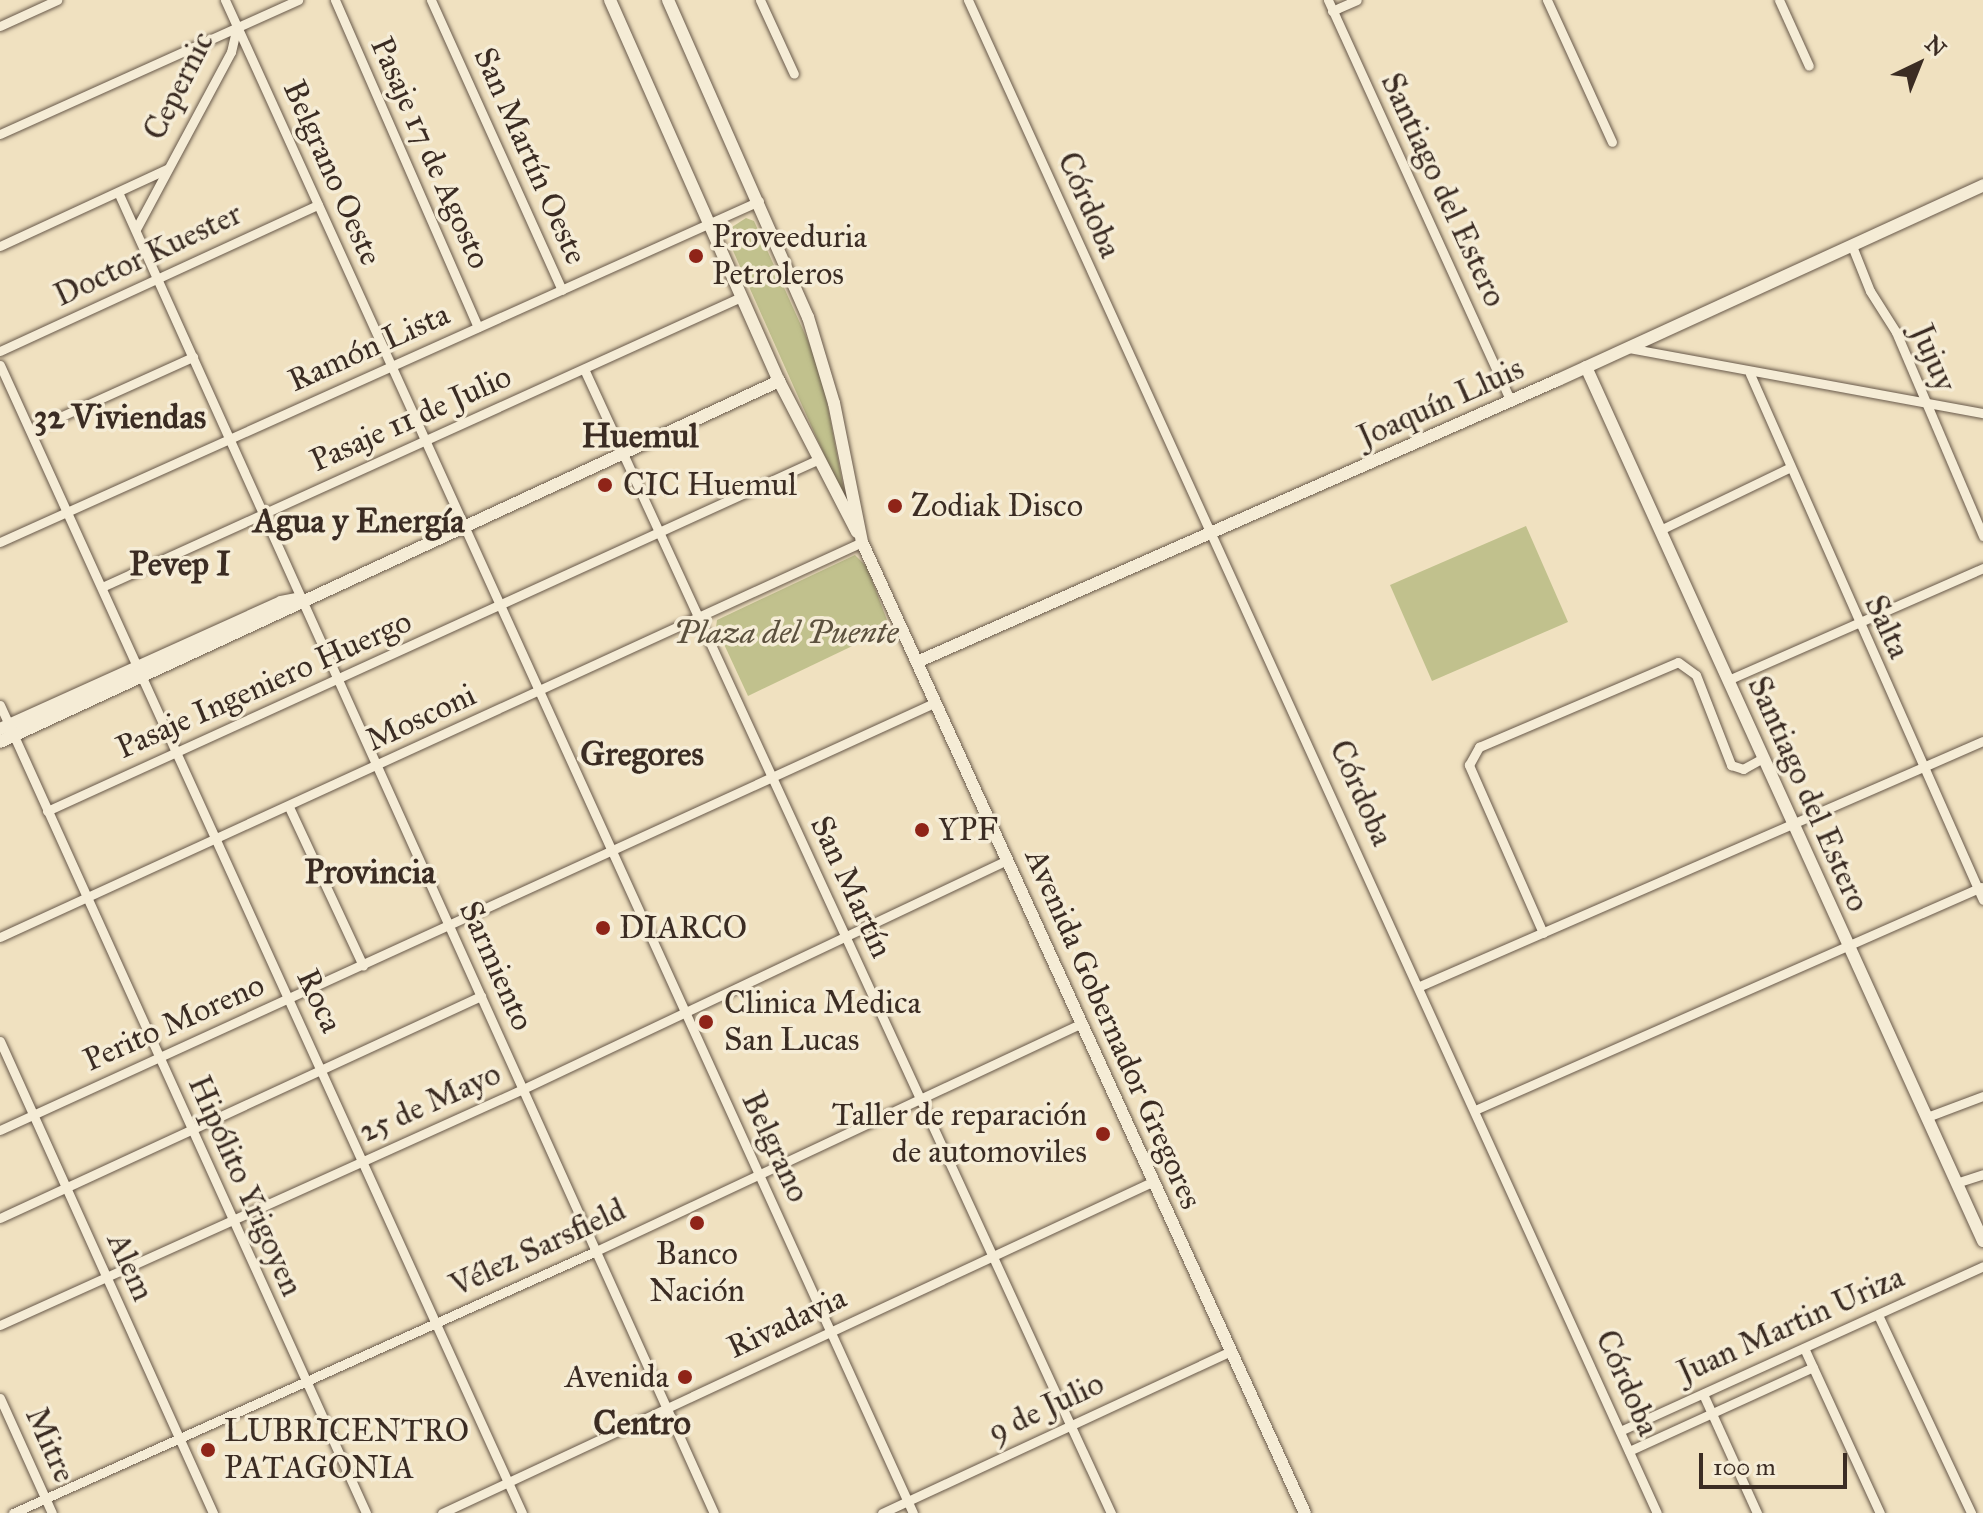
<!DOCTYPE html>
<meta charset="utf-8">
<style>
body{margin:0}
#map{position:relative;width:1983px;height:1513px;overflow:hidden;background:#f0e1c0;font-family:"IM FELL Great Primer",serif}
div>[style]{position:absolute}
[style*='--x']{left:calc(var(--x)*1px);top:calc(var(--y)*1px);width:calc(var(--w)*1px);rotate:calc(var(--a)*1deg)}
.green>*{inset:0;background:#c1c18d}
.roads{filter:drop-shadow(0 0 2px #68594a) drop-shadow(0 0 2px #68594a)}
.street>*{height:9px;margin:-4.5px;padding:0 4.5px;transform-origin:4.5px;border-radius:4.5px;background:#f5ecd6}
.secondary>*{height:12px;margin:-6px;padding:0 6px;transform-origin:6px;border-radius:6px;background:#f5ecd6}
.dots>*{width:22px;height:22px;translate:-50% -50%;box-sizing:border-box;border:4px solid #f5ecd6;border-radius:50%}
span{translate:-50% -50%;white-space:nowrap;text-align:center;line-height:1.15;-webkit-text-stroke:7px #f5ecd6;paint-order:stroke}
.street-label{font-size:32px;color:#3b2c23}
.poi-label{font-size:32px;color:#3b2c23}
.left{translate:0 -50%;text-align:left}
.right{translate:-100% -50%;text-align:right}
.park-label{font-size:32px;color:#5c513e;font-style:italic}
.neighbourhood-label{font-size:34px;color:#3b2c23;font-weight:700}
.north{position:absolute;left:1879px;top:24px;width:80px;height:80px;-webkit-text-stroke:6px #f5ecd6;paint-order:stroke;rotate:43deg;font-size:22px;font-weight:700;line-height:32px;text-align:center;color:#3b2c23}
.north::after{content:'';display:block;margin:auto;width:28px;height:36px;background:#3b2c23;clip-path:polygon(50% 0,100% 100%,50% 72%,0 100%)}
.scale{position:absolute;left:1699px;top:1453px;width:148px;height:36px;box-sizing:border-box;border:4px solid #3b2c23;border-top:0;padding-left:10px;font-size:24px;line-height:28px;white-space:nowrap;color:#3b2c23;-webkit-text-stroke:6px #f5ecd6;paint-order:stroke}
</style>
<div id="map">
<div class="green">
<div style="clip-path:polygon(746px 218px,754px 221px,809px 343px,824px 387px,847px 506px,730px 244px,732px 227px)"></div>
<div style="clip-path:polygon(1526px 526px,1568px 622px,1432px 681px,1390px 585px)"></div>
<div style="clip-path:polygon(855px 555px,867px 567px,890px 628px,748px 696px,716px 627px,717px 620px)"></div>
</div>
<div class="roads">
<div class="street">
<div style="--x:225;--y:0;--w:1662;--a:65.55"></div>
<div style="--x:335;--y:0;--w:357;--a:66.4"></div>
<div style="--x:431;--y:0;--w:318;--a:65.7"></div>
<div style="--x:760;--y:0;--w:81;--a:65.3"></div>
<div style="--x:968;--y:0;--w:1662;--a:65.52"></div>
<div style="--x:1328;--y:0;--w:441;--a:65.5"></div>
<div style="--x:1547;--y:0;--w:156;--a:65.4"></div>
<div style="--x:1779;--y:0;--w:72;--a:65.6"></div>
<div style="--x:1332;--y:11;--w:27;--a:-24"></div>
<div style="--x:0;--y:26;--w:63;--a:-24.5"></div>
<div style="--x:0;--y:134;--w:327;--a:-24.2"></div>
<div style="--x:118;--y:192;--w:1449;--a:65.72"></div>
<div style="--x:136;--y:229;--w:201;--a:-61.8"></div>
<div style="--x:231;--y:52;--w:27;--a:-77"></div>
<div style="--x:0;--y:246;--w:184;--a:-24.8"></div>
<div style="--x:1852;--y:246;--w:48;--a:68.2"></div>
<div style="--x:1870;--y:291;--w:49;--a:57.6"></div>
<div style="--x:1896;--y:332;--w:222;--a:66.9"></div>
<div style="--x:1628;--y:348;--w:361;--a:10.4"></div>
<div style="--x:0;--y:351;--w:350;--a:-24.7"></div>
<div style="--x:0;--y:365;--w:1261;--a:65.55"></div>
<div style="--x:584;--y:369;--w:1260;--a:65.27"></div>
<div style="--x:1750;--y:374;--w:575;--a:66.11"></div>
<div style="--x:31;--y:430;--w:178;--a:-24.3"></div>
<div style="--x:1660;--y:530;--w:143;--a:-25.7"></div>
<div style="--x:0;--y:542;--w:832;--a:-24.19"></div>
<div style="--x:102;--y:587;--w:702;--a:-24.41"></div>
<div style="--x:1728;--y:680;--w:279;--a:-23.7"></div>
<div style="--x:0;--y:705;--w:887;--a:65.63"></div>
<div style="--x:289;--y:807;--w:175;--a:65"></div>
<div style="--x:47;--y:811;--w:846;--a:-24.51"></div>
<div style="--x:1543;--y:933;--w:184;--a:-113.8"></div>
<div style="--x:1469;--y:765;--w:21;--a:-61"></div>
<div style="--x:1479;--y:747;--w:216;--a:-23.1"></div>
<div style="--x:1678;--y:662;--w:22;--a:36"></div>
<div style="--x:1696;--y:675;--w:97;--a:68.7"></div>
<div style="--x:1731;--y:765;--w:13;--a:18"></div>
<div style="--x:1743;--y:769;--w:23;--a:-29"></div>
<div style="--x:0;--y:937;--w:948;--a:-24.62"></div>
<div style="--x:1420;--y:986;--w:614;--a:-23.52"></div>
<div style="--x:0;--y:1041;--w:518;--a:65.71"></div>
<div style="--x:1475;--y:1110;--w:553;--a:-23.78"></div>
<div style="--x:1927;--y:1117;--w:60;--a:-20.6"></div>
<div style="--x:0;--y:1130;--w:1029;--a:-24.57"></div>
<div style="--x:1956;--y:1183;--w:28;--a:-18"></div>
<div style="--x:0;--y:1218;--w:530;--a:-24.78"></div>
<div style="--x:1878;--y:1315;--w:219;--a:64.8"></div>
<div style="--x:0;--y:1325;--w:574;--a:-24.29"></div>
<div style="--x:523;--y:1089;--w:535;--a:-25.32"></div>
<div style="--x:1804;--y:1348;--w:182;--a:65.3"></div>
<div style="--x:1703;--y:1394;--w:131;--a:65.6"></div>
<div style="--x:0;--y:1398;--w:126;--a:65.7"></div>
<div style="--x:1620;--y:1431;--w:399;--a:-24.4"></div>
<div style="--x:1629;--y:1451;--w:202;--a:-24.5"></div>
<div style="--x:13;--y:1513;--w:639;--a:-24.2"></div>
<div style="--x:596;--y:1251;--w:537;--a:-25.13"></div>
<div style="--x:442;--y:1513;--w:786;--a:-25"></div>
<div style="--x:882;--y:1513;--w:385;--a:-24.9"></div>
</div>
<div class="secondary">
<div style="--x:610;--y:0;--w:417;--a:66.1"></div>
<div style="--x:779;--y:381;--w:170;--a:62.7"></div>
<div style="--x:668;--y:0;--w:347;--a:66.2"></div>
<div style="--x:808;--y:317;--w:90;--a:73.2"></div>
<div style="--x:834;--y:403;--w:142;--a:78.6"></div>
<div style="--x:862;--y:542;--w:1067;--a:65.48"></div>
<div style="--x:1586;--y:367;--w:960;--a:65.57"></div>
<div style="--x:917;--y:662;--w:700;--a:-23.75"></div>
<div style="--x:1558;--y:380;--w:468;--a:-24.6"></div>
<div style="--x:0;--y:729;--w:308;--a:-24.3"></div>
<div style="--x:281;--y:602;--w:16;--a:-11"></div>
<div style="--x:0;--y:742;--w:859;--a:-24.86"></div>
</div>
</div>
<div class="dots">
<div style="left:696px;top:256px;background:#8f2418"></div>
<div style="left:605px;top:485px;background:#8f2418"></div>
<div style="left:895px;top:506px;background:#8f2418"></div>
<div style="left:922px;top:830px;background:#8f2418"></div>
<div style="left:603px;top:928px;background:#8f2418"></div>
<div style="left:706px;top:1022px;background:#8f2418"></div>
<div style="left:1103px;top:1134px;background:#8f2418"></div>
<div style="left:697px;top:1223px;background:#8f2418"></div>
<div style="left:685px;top:1377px;background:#8f2418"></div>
<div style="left:208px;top:1450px;background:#8f2418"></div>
</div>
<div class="street-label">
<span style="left:179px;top:86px;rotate:-63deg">Cepernic</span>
<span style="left:430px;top:153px;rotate:66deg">Pasaje 17 de Agosto</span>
<span style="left:530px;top:156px;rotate:66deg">San Martín Oeste</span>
<span style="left:332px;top:173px;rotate:66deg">Belgrano Oeste</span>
<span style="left:1443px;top:190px;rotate:65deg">Santiago del Estero</span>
<span style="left:1089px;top:205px;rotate:66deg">Córdoba</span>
<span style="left:148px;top:255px;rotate:-25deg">Doctor Kuester</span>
<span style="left:369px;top:348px;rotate:-24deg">Ramón Lista</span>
<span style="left:1933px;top:358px;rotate:67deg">Jujuy</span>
<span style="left:1441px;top:403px;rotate:-24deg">Joaquín Lluis</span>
<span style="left:411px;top:419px;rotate:-24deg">Pasaje 11 de Julio</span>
<span style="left:1887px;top:627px;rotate:65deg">Salta</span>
<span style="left:264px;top:685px;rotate:-24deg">Pasaje Ingeniero Huergo</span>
<span style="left:421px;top:718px;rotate:-25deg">Mosconi</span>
<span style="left:1361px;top:793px;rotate:66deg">Córdoba</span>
<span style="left:1808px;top:794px;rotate:66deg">Santiago del Estero</span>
<span style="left:851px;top:887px;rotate:65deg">San Martín</span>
<span style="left:496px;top:966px;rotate:66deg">Sarmiento</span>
<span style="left:319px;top:1001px;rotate:65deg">Roca</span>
<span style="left:174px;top:1023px;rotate:-24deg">Perito Moreno</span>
<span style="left:1113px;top:1029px;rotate:66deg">Avenida Gobernador Gregores</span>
<span style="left:430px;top:1103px;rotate:-24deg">25 de Mayo</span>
<span style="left:775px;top:1147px;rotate:65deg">Belgrano</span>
<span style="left:245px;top:1186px;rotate:66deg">Hipólito Yrigoyen</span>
<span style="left:538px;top:1248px;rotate:-25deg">Vélez Sarsfield</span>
<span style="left:130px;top:1267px;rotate:66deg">Alem</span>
<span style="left:787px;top:1323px;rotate:-25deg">Rivadavia</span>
<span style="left:1791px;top:1325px;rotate:-24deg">Juan Martin Uriza</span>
<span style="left:1627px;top:1383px;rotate:66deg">Córdoba</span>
<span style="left:1046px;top:1408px;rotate:-25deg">9 de Julio</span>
<span style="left:50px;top:1445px;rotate:66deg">Mitre</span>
</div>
<div class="poi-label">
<span class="left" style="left:712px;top:256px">Proveeduria<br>Petroleros</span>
<span class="left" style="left:623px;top:485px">CIC Huemul</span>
<span class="left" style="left:911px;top:506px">Zodiak Disco</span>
<span class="left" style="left:938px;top:830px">YPF</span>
<span class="left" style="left:619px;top:928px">DIARCO</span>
<span class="left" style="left:724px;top:1022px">Clinica Medica<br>San Lucas</span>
<span class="right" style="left:1087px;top:1134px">Taller de reparación<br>de automoviles</span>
<span style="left:697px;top:1273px">Banco<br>Nación</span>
<span class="right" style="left:669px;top:1377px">Avenida</span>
<span class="left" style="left:224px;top:1450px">LUBRICENTRO<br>PATAGONIA</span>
</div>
<div class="park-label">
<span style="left:786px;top:633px">Plaza del Puente</span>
</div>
<div class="neighbourhood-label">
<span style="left:120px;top:417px">32 Viviendas</span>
<span style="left:640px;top:436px">Huemul</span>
<span style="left:359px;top:521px">Agua y Energía</span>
<span style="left:180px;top:564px">Pevep I</span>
<span style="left:642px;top:754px">Gregores</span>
<span style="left:370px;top:872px">Provincia</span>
<span style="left:642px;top:1423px">Centro</span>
</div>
<div class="north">N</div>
<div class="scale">100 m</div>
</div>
